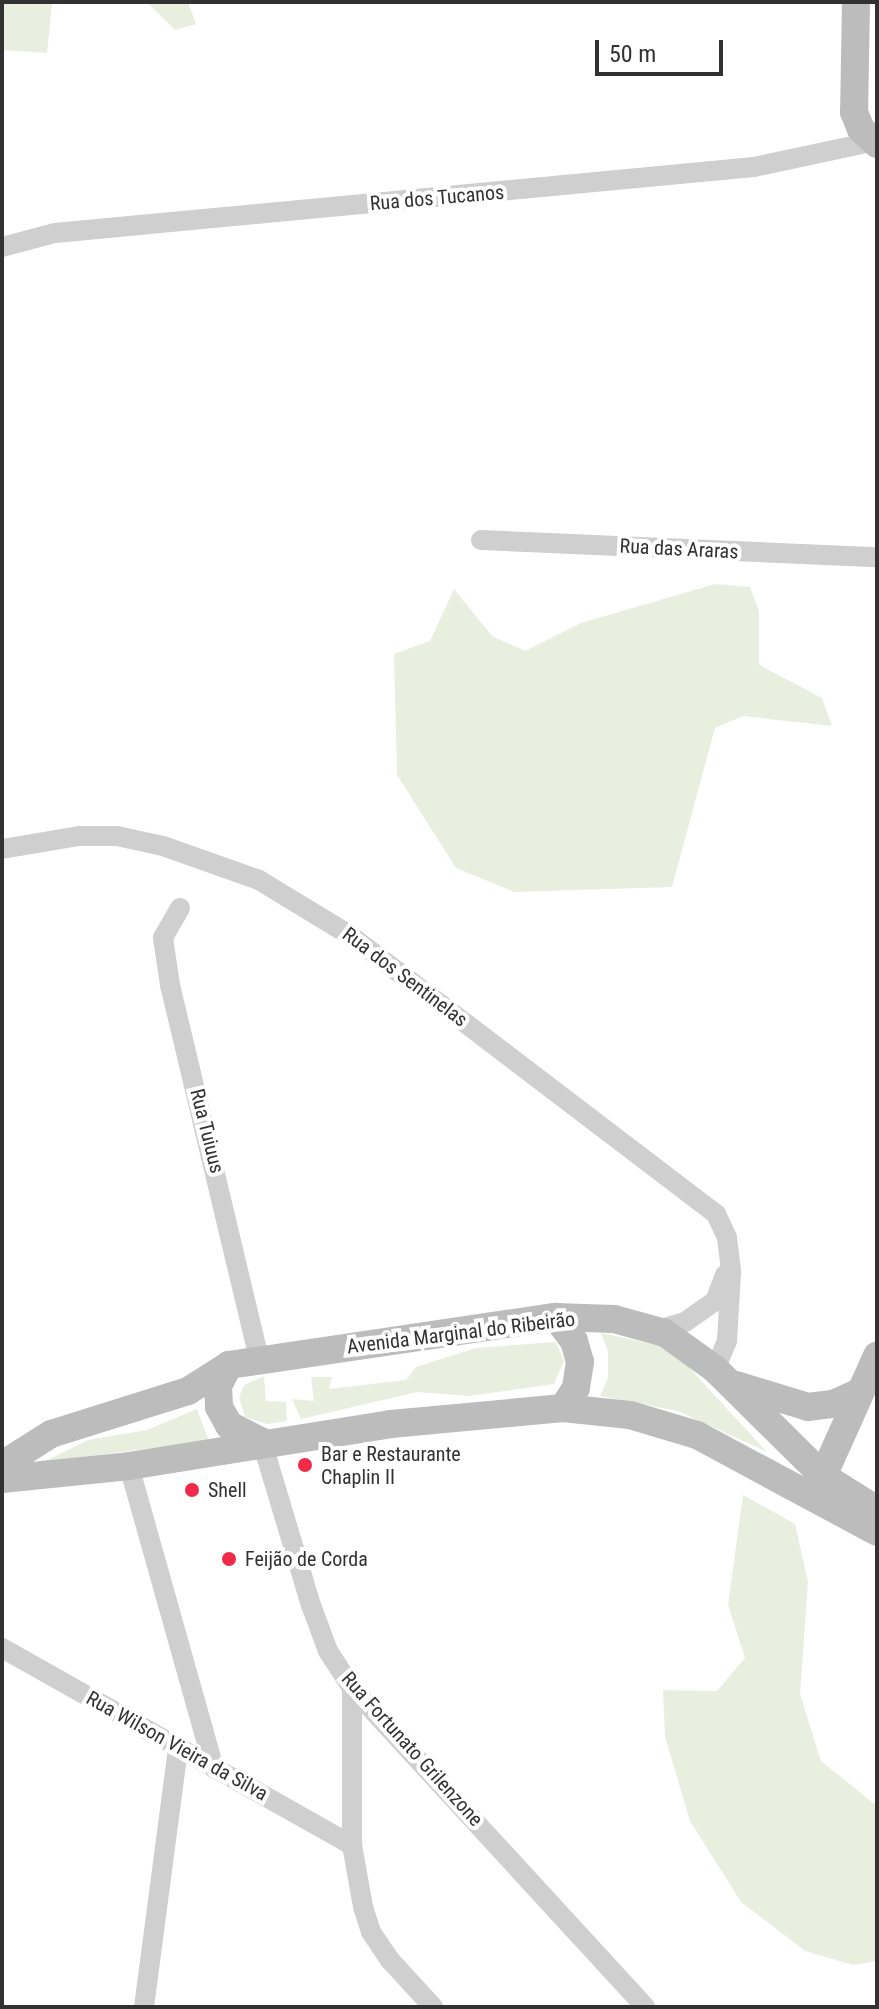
<!DOCTYPE html>
<meta charset="utf-8">
<style>
body{margin:0}
#map{position:relative;width:879px;height:2009px;overflow:hidden;background:#fff;font-family:"Roboto Condensed",sans-serif}
div>[style]{position:absolute}
[style*='--x']{left:calc(var(--x)*1px);top:calc(var(--y)*1px);width:calc(var(--w)*1px);rotate:calc(var(--a)*1deg)}
.green>*{inset:0;background:#e9efdf}
.minor>*{height:20px;margin:-10px;padding:0 10px;transform-origin:10px;border-radius:10px;background:#cfcfcf}
.secondary>*{height:28px;margin:-14px;padding:0 14px;transform-origin:14px;border-radius:14px;background:#bcbcbc}
.dots>*{width:22px;height:22px;translate:-50% -50%;box-sizing:border-box;border:4px solid #fff;border-radius:50%}
span{translate:-50% -50%;white-space:nowrap;text-align:center;line-height:1.15;-webkit-text-stroke:8px #fff;paint-order:stroke}
.street-label{font-size:20px;color:#323232}
.poi-label{font-size:20px;color:#323232}
.left{translate:0 -50%;text-align:left}
.frame{position:absolute;inset:0;border:4px solid #323232;pointer-events:none}
.scale{position:absolute;left:595px;top:40px;width:128px;height:36px;box-sizing:border-box;border:4px solid #323232;border-top:0;padding-left:10px;font-size:24px;line-height:28px;white-space:nowrap;color:#323232;-webkit-text-stroke:6px #fff;paint-order:stroke}
</style>
<div id="map">
<div class="green">
<div style="clip-path:polygon(2px 2px,52px 3px,47px 53px,2px 50px)"></div>
<div style="clip-path:polygon(147px 2px,188px 2px,196px 24px,175px 30px)"></div>
<div style="clip-path:polygon(715px 584px,750px 587px,759px 611px,759px 665px,822px 698px,832px 726px,743px 716px,715px 728px,672px 887px,514px 892px,456px 868px,397px 775px,394px 654px,430px 641px,454px 589px,492px 636px,525px 651px,581px 623px)"></div>
<div style="clip-path:polygon(601px 1333px,658px 1345px,682px 1360px,767px 1452px,678px 1411px,600px 1396px,608px 1378px,608px 1351px)"></div>
<div style="clip-path:polygon(556px 1342px,564px 1361px,554px 1384px,469px 1396px,417px 1392px,301px 1419px,292px 1399px,314px 1401px,311px 1377px,332px 1377px,329px 1389px,406px 1380px,416px 1367px,476px 1348px)"></div>
<div style="clip-path:polygon(264px 1376px,266px 1401px,286px 1402px,287px 1421px,267px 1424px,245px 1417px,239px 1397px,244px 1385px)"></div>
<div style="clip-path:polygon(197px 1409px,209px 1441px,43px 1462px,88px 1440px,147px 1430px)"></div>
<div style="clip-path:polygon(743px 1495px,795px 1524px,808px 1582px,800px 1694px,821px 1761px,877px 1806px,877px 1961px,853px 1965px,805px 1951px,741px 1902px,690px 1821px,665px 1737px,663px 1690px,717px 1691px,745px 1658px,728px 1605px)"></div>
</div>
<div class="minor">
<div style="--x:2;--y:247;--w:55;--a:-14.8"></div>
<div style="--x:55;--y:233;--w:702;--a:-5.39"></div>
<div style="--x:754;--y:167;--w:121;--a:-12"></div>
<div style="--x:481;--y:540;--w:396;--a:2.5"></div>
<div style="--x:2;--y:849;--w:78;--a:-9.6"></div>
<div style="--x:79;--y:836;--w:38;--a:0"></div>
<div style="--x:117;--y:836;--w:47;--a:12.3"></div>
<div style="--x:163;--y:846;--w:102;--a:19.5"></div>
<div style="--x:259;--y:880;--w:108;--a:31.3"></div>
<div style="--x:351;--y:936;--w:459;--a:37.3"></div>
<div style="--x:716;--y:1214;--w:26;--a:65"></div>
<div style="--x:727;--y:1238;--w:35;--a:83"></div>
<div style="--x:731;--y:1273;--w:68;--a:93.4"></div>
<div style="--x:727;--y:1341;--w:30;--a:113"></div>
<div style="--x:180;--y:908;--w:34;--a:120"></div>
<div style="--x:163;--y:938;--w:48;--a:81.5"></div>
<div style="--x:170;--y:985;--w:384;--a:76.6"></div>
<div style="--x:657;--y:1330;--w:29;--a:-16"></div>
<div style="--x:685;--y:1322;--w:37;--a:-35"></div>
<div style="--x:715;--y:1301;--w:28;--a:-69"></div>
<div style="--x:262;--y:1442;--w:170;--a:73.3"></div>
<div style="--x:311;--y:1605;--w:49;--a:69.7"></div>
<div style="--x:328;--y:1651;--w:44;--a:57"></div>
<div style="--x:352;--y:1688;--w:433;--a:47.4"></div>
<div style="--x:129;--y:1466;--w:314;--a:74.3"></div>
<div style="--x:2;--y:1648;--w:402;--a:29.4"></div>
<div style="--x:352;--y:1688;--w:157;--a:90"></div>
<div style="--x:352;--y:1845;--w:63;--a:79.9"></div>
<div style="--x:363;--y:1907;--w:26;--a:72"></div>
<div style="--x:371;--y:1932;--w:34;--a:56"></div>
<div style="--x:390;--y:1960;--w:64;--a:47.5"></div>
<div style="--x:144;--y:2007;--w:259;--a:-82.5"></div>
</div>
<div class="secondary">
<div style="--x:856;--y:2;--w:110;--a:91"></div>
<div style="--x:854;--y:112;--w:18;--a:68"></div>
<div style="--x:861;--y:129;--w:22;--a:43"></div>
<div style="--x:556;--y:1317;--w:30;--a:53"></div>
<div style="--x:574;--y:1341;--w:22;--a:74"></div>
<div style="--x:580;--y:1362;--w:26;--a:99"></div>
<div style="--x:576;--y:1388;--w:24;--a:123"></div>
<div style="--x:229;--y:1365;--w:24;--a:118"></div>
<div style="--x:218;--y:1386;--w:21;--a:87"></div>
<div style="--x:219;--y:1407;--w:21;--a:61"></div>
<div style="--x:229;--y:1425;--w:37;--a:27"></div>
<div style="--x:736;--y:1385;--w:75;--a:17"></div>
<div style="--x:808;--y:1407;--w:25;--a:-7"></div>
<div style="--x:833;--y:1404;--w:27;--a:-24"></div>
<div style="--x:2;--y:1465;--w:58;--a:-32.3"></div>
<div style="--x:51;--y:1434;--w:144;--a:-17.4"></div>
<div style="--x:188;--y:1391;--w:49;--a:-32.4"></div>
<div style="--x:229;--y:1365;--w:331;--a:-8.4"></div>
<div style="--x:556;--y:1317;--w:58;--a:2"></div>
<div style="--x:614;--y:1319;--w:53;--a:15.4"></div>
<div style="--x:665;--y:1333;--w:62;--a:35.8"></div>
<div style="--x:715;--y:1369;--w:152;--a:44.7"></div>
<div style="--x:823;--y:1476;--w:64;--a:32.2"></div>
<div style="--x:823;--y:1476;--w:132;--a:-65.8"></div>
<div style="--x:2;--y:1479;--w:128;--a:-5.8"></div>
<div style="--x:129;--y:1466;--w:265;--a:-9.1"></div>
<div style="--x:391;--y:1424;--w:173;--a:-5.3"></div>
<div style="--x:563;--y:1408;--w:67;--a:6"></div>
<div style="--x:630;--y:1415;--w:70;--a:16.6"></div>
<div style="--x:697;--y:1435;--w:204;--a:28.3"></div>
</div>
<div class="dots">
<div style="left:305px;top:1465px;background:#f22a49"></div>
<div style="left:192px;top:1490px;background:#f22a49"></div>
<div style="left:229px;top:1559px;background:#f22a49"></div>
</div>
<div class="street-label">
<span style="left:437px;top:198px;rotate:-5deg">Rua dos Tucanos</span>
<span style="left:679px;top:549px;rotate:3deg">Rua das Araras</span>
<span style="left:405px;top:977px;rotate:37deg">Rua dos Sentinelas</span>
<span style="left:207px;top:1131px;rotate:76deg">Rua Tuiuus</span>
<span style="left:461px;top:1333px;rotate:-7deg">Avenida Marginal do Ribeirão</span>
<span style="left:177px;top:1746px;rotate:29deg">Rua Wilson Vieira da Silva</span>
<span style="left:412px;top:1749px;rotate:48deg">Rua Fortunato Grilenzone</span>
</div>
<div class="poi-label">
<span class="left" style="left:321px;top:1466px">Bar e Restaurante<br>Chaplin II</span>
<span class="left" style="left:208px;top:1490px">Shell</span>
<span class="left" style="left:245px;top:1559px">Feijão de Corda</span>
</div>
<div class="frame"></div>
<div class="scale">50 m</div>
</div>
